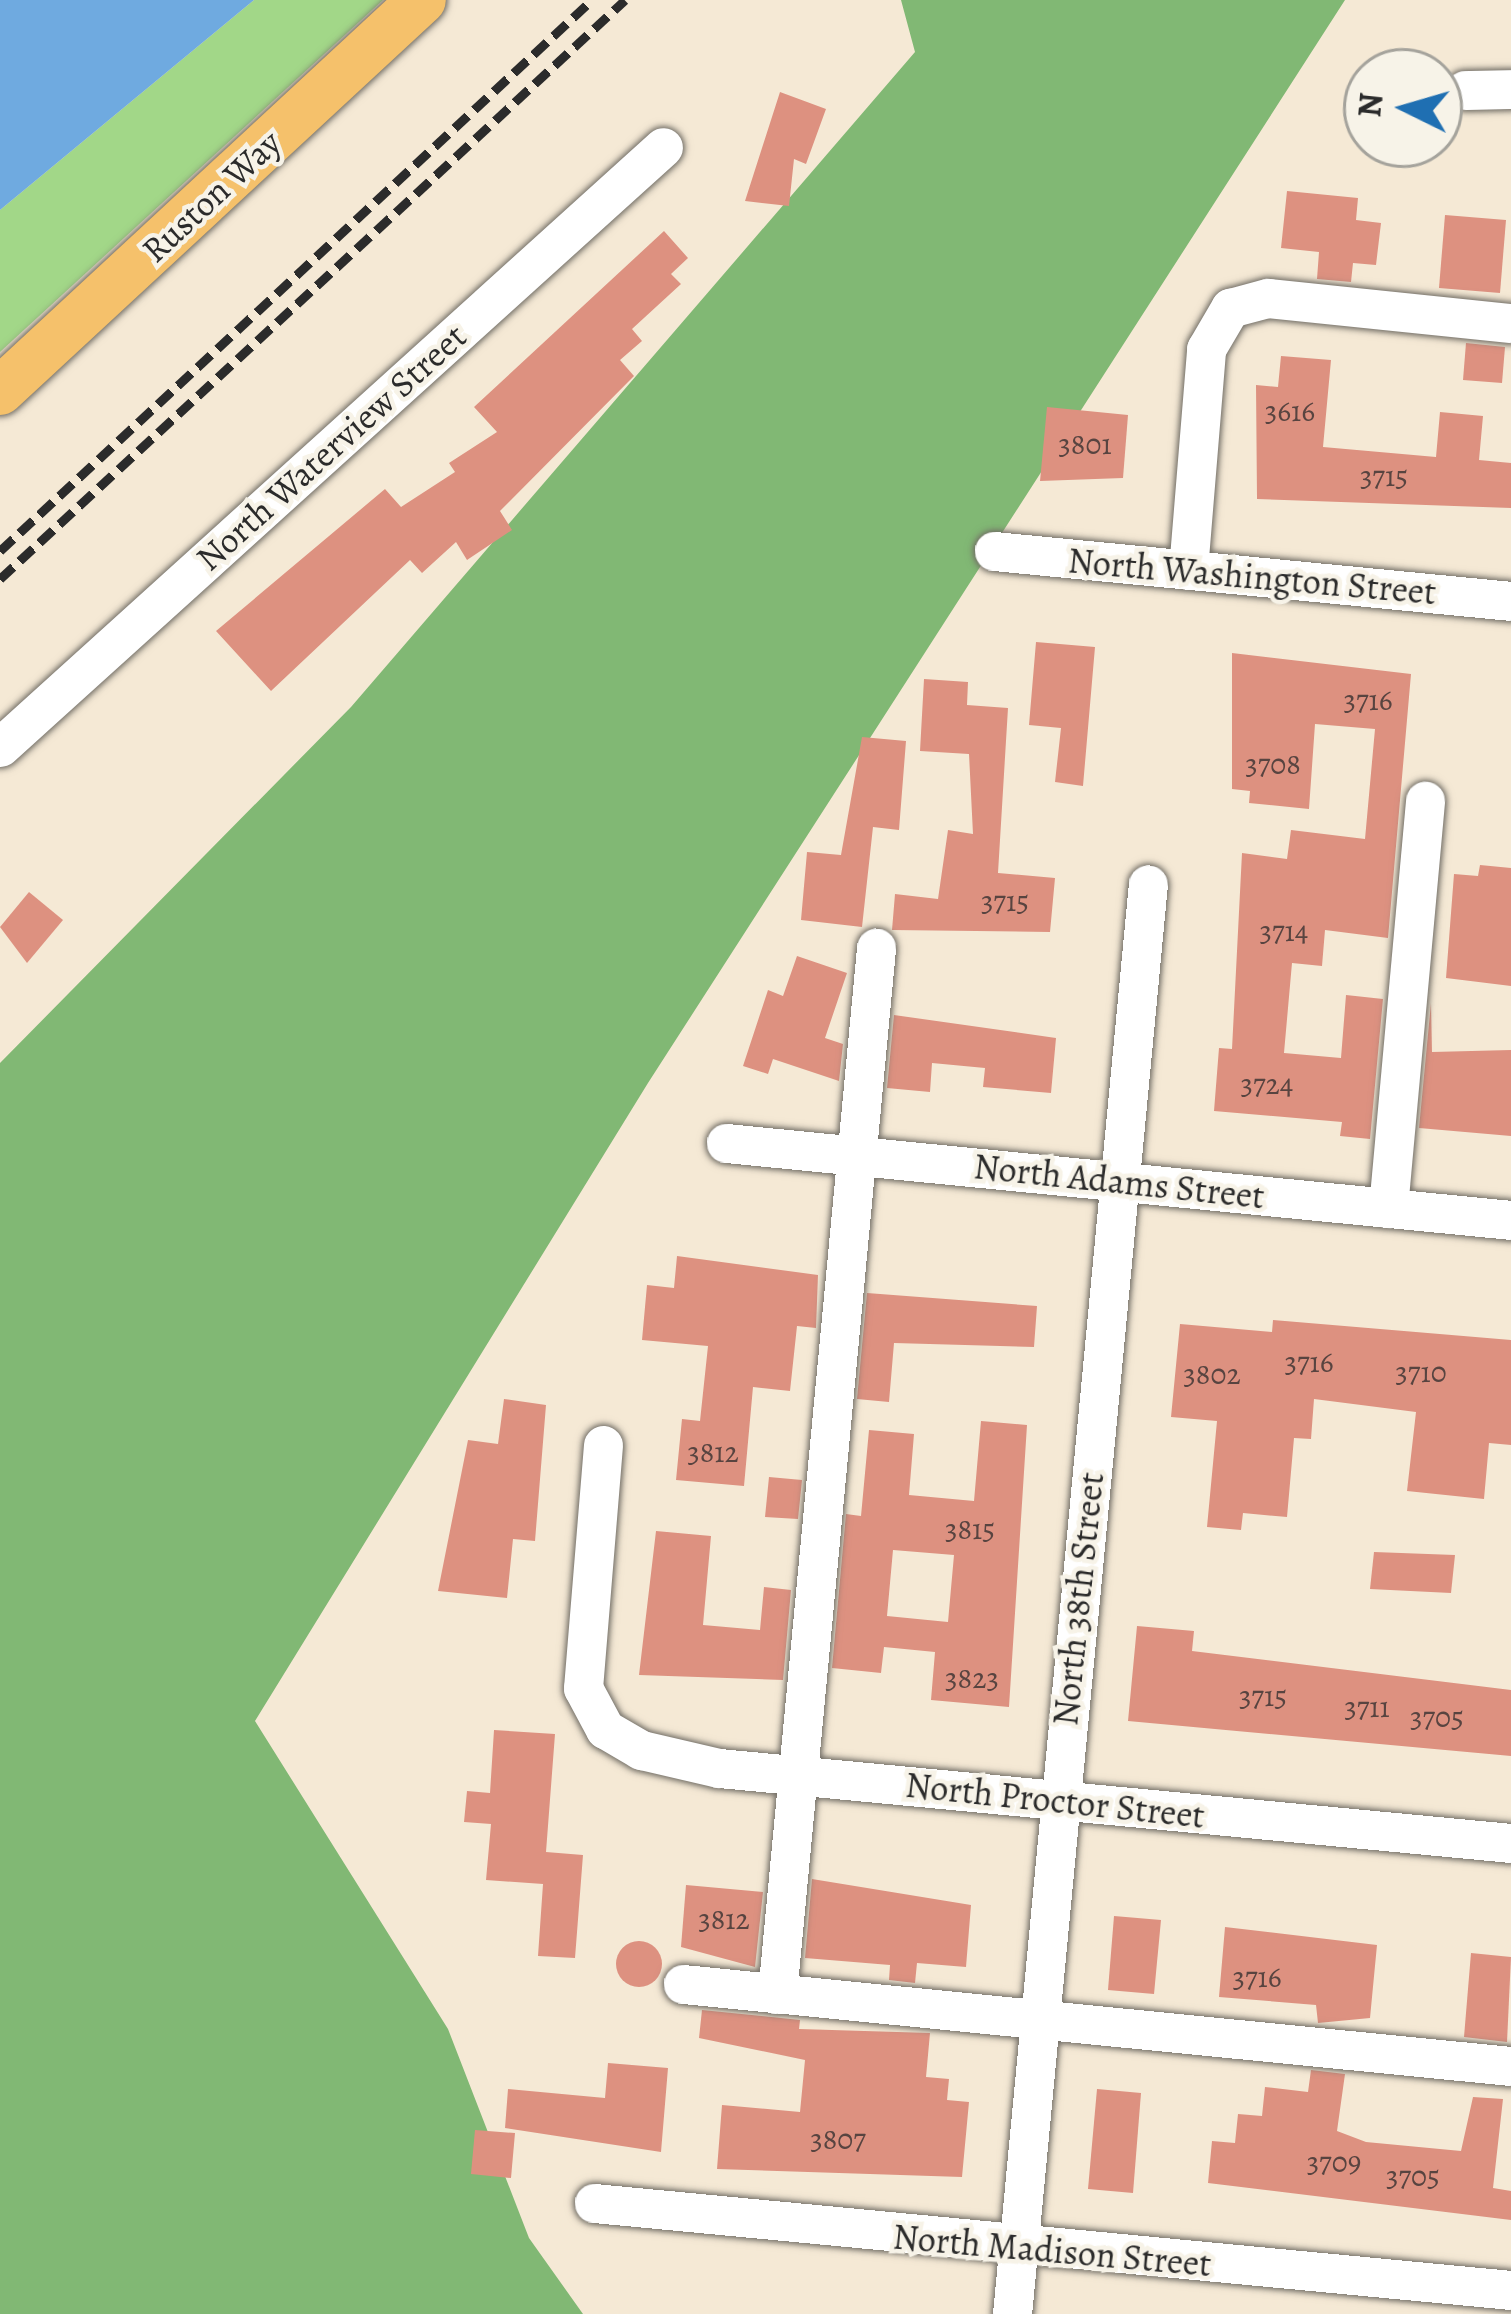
<!DOCTYPE html>
<style>
body{margin:0}
#map{position:relative;width:1511px;height:2314px;overflow:hidden;background:#f5e9d5;font-family:Alegreya,serif}
div>[style]{position:absolute}
[style*='--x']{left:calc(var(--x)*1px);top:calc(var(--y)*1px);width:calc(var(--w)*1px);rotate:calc(var(--a)*1deg)}
.green>*{inset:0;background:#a2d788}
.forest>*{inset:0;background:#81b874}
.water>*{inset:0;background:#6faae0}
.building>*{inset:0;background:#dd9180}
.round{border-radius:50%}
.roads{filter:drop-shadow(0 0 3px #726e66) drop-shadow(0 0 3px #726e66)}
.minor>*{height:39px;margin:-19.5px;padding:0 19.5px;transform-origin:19.5px;border-radius:19.5px;background:#fff}
.major>*{height:48px;margin:-24px;padding:0 24px;transform-origin:24px;border-radius:24px;background:#f5c16b}
.rail>*{height:9px;margin-top:-4.5px;transform-origin:0;background:repeating-linear-gradient(90deg,#2b2b2b 0 18px,transparent 0 27px)}
span{translate:-50% -50%;white-space:nowrap;text-align:center;line-height:1.15;-webkit-text-stroke:9px #f7f3e8;paint-order:stroke}
.number-label{font-size:30px;color:#584440}
.number-label span{-webkit-text-stroke-width:0}
.street-label{font-size:36px;color:#2b2b2b}
.north{position:absolute;left:1343px;top:48px;width:120px;height:120px;box-sizing:border-box;background:#f7f3e8;border:3px solid #a5a39c;border-radius:50%;rotate:275deg;font-size:33px;font-weight:700;line-height:48px;text-align:center;color:#2b2b2b}
.north::after{content:'';display:block;margin:auto;width:42px;height:54px;background:#1f6fb2;clip-path:polygon(50% 0,100% 100%,50% 72%,0 100%)}
</style>
<div id="map">
<div class="green">
<div style="clip-path:polygon(254px 0,383px 0,0 352px,0 210px)"></div>
</div>
<div class="forest">
<div style="clip-path:polygon(901px 0,1345px 0,648px 1083px,255px 1721px,448px 2029px,529px 2238px,583px 2314px,0 2314px,0 1063px,351px 707px,915px 52px)"></div>
</div>
<div class="water">
<div style="clip-path:polygon(0 0,254px 0,0 210px)"></div>
</div>
<div class="building">
<div style="clip-path:polygon(780px 92px,826px 109px,806px 164px,794px 159px,789px 206px,745px 201px)"></div>
<div style="clip-path:polygon(1287px 191px,1358px 198px,1356px 220px,1381px 223px,1376px 265px,1353px 263px,1351px 282px,1317px 279px,1319px 252px,1281px 248px)"></div>
<div style="clip-path:polygon(1445px 215px,1506px 220px,1500px 293px,1439px 288px)"></div>
<div style="clip-path:polygon(664px 231px,688px 258px,671px 274px,681px 284px,632px 329px,642px 341px,620px 360px,634px 376px,500px 511px,512px 530px,467px 560px,456px 542px,422px 573px,410px 560px,271px 691px,216px 631px,385px 489px,401px 507px,455px 472px,449px 463px,497px 432px,474px 407px)"></div>
<div style="clip-path:polygon(1466px 343px,1505px 347px,1502px 383px,1463px 380px)"></div>
<div style="clip-path:polygon(1281px 356px,1331px 360px,1323px 447px,1436px 457px,1440px 412px,1483px 416px,1479px 460px,1511px 463px,1511px 508px,1257px 499px,1256px 385px,1278px 387px)"></div>
<div style="clip-path:polygon(1047px 407px,1128px 415px,1123px 478px,1040px 481px)"></div>
<div style="clip-path:polygon(1036px 642px,1095px 647px,1083px 786px,1055px 782px,1061px 728px,1029px 725px)"></div>
<div style="clip-path:polygon(1232px 653px,1411px 674px,1388px 938px,1325px 930px,1322px 966px,1292px 963px,1284px 1053px,1341px 1058px,1346px 995px,1383px 999px,1370px 1139px,1340px 1136px,1342px 1122px,1214px 1111px,1219px 1048px,1232px 1049px,1242px 853px,1287px 859px,1291px 830px,1365px 839px,1375px 729px,1315px 724px,1309px 809px,1249px 803px,1250px 791px,1232px 789px)"></div>
<div style="clip-path:polygon(924px 679px,968px 682px,967px 705px,1008px 708px,998px 873px,1055px 878px,1050px 932px,892px 930px,895px 894px,938px 899px,948px 830px,973px 834px,969px 754px,920px 751px)"></div>
<div style="clip-path:polygon(862px 737px,906px 741px,899px 830px,873px 827px,862px 927px,801px 920px,807px 852px,841px 855px)"></div>
<div style="clip-path:polygon(1480px 865px,1511px 868px,1511px 986px,1446px 978px,1454px 874px,1478px 876px)"></div>
<div style="clip-path:polygon(29px 892px,63px 920px,27px 963px,0 927px)"></div>
<div style="clip-path:polygon(797px 956px,847px 973px,825px 1038px,843px 1044px,839px 1081px,773px 1059px,768px 1074px,743px 1066px,768px 990px,783px 996px)"></div>
<div style="clip-path:polygon(1431px 1003px,1432px 1052px,1511px 1050px,1511px 1136px,1419px 1128px)"></div>
<div style="clip-path:polygon(894px 1015px,1056px 1038px,1051px 1093px,983px 1087px,985px 1068px,932px 1063px,930px 1092px,887px 1088px)"></div>
<div style="clip-path:polygon(677px 1256px,818px 1275px,816px 1328px,797px 1326px,790px 1391px,753px 1387px,744px 1486px,676px 1480px,682px 1419px,700px 1421px,708px 1346px,642px 1340px,647px 1285px,674px 1288px)"></div>
<div style="clip-path:polygon(867px 1293px,1037px 1306px,1034px 1347px,894px 1343px,889px 1402px,857px 1399px)"></div>
<div style="clip-path:polygon(1273px 1320px,1511px 1340px,1511px 1445px,1489px 1443px,1484px 1499px,1407px 1491px,1416px 1412px,1314px 1399px,1311px 1439px,1294px 1438px,1287px 1517px,1243px 1513px,1241px 1530px,1207px 1527px,1217px 1421px,1171px 1417px,1180px 1324px,1272px 1332px)"></div>
<div style="clip-path:polygon(504px 1399px,546px 1405px,535px 1541px,513px 1539px,507px 1598px,438px 1591px,468px 1440px,498px 1444px)"></div>
<div style="clip-path:polygon(evenodd,981px 1421px,1027px 1425px,1009px 1707px,931px 1700px,935px 1652px,884px 1647px,881px 1673px,832px 1668px,846px 1514px,861px 1516px,869px 1430px,914px 1434px,909px 1495px,974px 1501px,981px 1421px,893px 1550px,954px 1555px,948px 1622px,887px 1616px,893px 1550px)"></div>
<div style="clip-path:polygon(769px 1477px,802px 1480px,798px 1519px,765px 1517px)"></div>
<div style="clip-path:polygon(656px 1531px,711px 1536px,703px 1625px,760px 1630px,764px 1587px,791px 1590px,783px 1680px,639px 1675px)"></div>
<div style="clip-path:polygon(1374px 1552px,1455px 1555px,1451px 1593px,1370px 1589px)"></div>
<div style="clip-path:polygon(1137px 1626px,1194px 1631px,1192px 1651px,1511px 1690px,1511px 1756px,1128px 1721px)"></div>
<div style="clip-path:polygon(494px 1730px,555px 1734px,546px 1852px,583px 1855px,575px 1958px,538px 1956px,543px 1884px,486px 1880px,491px 1824px,464px 1822px,467px 1791px,490px 1793px)"></div>
<div style="clip-path:polygon(812px 1879px,971px 1905px,966px 1967px,917px 1963px,915px 1983px,889px 1980px,890px 1965px,805px 1958px)"></div>
<div style="clip-path:polygon(686px 1885px,763px 1892px,755px 1967px,681px 1947px)"></div>
<div style="clip-path:polygon(1114px 1916px,1161px 1920px,1154px 1994px,1108px 1990px)"></div>
<div style="clip-path:polygon(1225px 1927px,1377px 1945px,1370px 2018px,1318px 2023px,1316px 2005px,1219px 1997px)"></div>
<div class="round" style="left:616px;top:1941px;width:46px;height:46px"></div>
<div style="clip-path:polygon(1471px 1953px,1511px 1957px,1507px 2042px,1464px 2037px)"></div>
<div style="clip-path:polygon(702px 2010px,800px 2020px,799px 2029px,930px 2033px,926px 2077px,949px 2079px,947px 2100px,969px 2102px,962px 2177px,717px 2169px,722px 2105px,800px 2112px,805px 2060px,699px 2038px)"></div>
<div style="clip-path:polygon(608px 2063px,668px 2068px,661px 2152px,505px 2128px,508px 2089px,605px 2098px)"></div>
<div style="clip-path:polygon(1311px 2070px,1345px 2074px,1337px 2131px,1366px 2142px,1461px 2151px,1473px 2097px,1503px 2099px,1493px 2188px,1511px 2191px,1511px 2220px,1208px 2183px,1212px 2141px,1235px 2143px,1238px 2114px,1262px 2116px,1265px 2087px,1308px 2092px)"></div>
<div style="clip-path:polygon(1097px 2089px,1141px 2093px,1133px 2193px,1088px 2189px)"></div>
<div style="clip-path:polygon(475px 2130px,515px 2133px,511px 2178px,471px 2174px)"></div>
</div>
<div class="roads">
<div class="minor">
<div style="--x:1465;--y:90;--w:46;--a:-1.2"></div>
<div style="--x:994;--y:551;--w:519;--a:5.52"></div>
<div style="--x:1188;--y:570;--w:222;--a:-85.3"></div>
<div style="--x:1206;--y:349;--w:48;--a:-59.7"></div>
<div style="--x:1230;--y:308;--w:39;--a:-15"></div>
<div style="--x:1268;--y:298;--w:244;--a:5.9"></div>
<div style="--x:0;--y:747;--w:894;--a:-42.14"></div>
<div style="--x:726;--y:1143;--w:789;--a:5.6"></div>
<div style="--x:1388;--y:1208;--w:409;--a:-84.8"></div>
<div style="--x:603;--y:1445;--w:244;--a:94.7"></div>
<div style="--x:583;--y:1688;--w:47;--a:61.8"></div>
<div style="--x:605;--y:1729;--w:42;--a:30.3"></div>
<div style="--x:641;--y:1750;--w:80;--a:13"></div>
<div style="--x:719;--y:1768;--w:796;--a:5.41"></div>
<div style="--x:683;--y:1984;--w:832;--a:5.66"></div>
<div style="--x:777;--y:1994;--w:1051;--a:-84.59"></div>
<div style="--x:594;--y:2203;--w:921;--a:5.42"></div>
<div style="--x:1012;--y:2314;--w:1436;--a:-84.57"></div>
</div>
<div class="major">
<div style="--x:0;--y:391;--w:575;--a:-42.82"></div>
</div>
</div>
<div class="rail">
<div style="--x:0;--y:551;--w:809;--a:-42.95"></div>
<div style="--x:0;--y:579;--w:852;--a:-42.81"></div>
</div>
<div class="number-label">
<span style="left:1290px;top:411px">3616</span>
<span style="left:1085px;top:444px">3801</span>
<span style="left:1384px;top:476px">3715</span>
<span style="left:1368px;top:700px">3716</span>
<span style="left:1273px;top:764px">3708</span>
<span style="left:1005px;top:901px">3715</span>
<span style="left:1284px;top:931px">3714</span>
<span style="left:1267px;top:1084px">3724</span>
<span style="left:1309px;top:1362px">3716</span>
<span style="left:1421px;top:1372px">3710</span>
<span style="left:1212px;top:1374px">3802</span>
<span style="left:713px;top:1452px">3812</span>
<span style="left:970px;top:1529px">3815</span>
<span style="left:972px;top:1678px">3823</span>
<span style="left:1263px;top:1696px">3715</span>
<span style="left:1367px;top:1707px">3711</span>
<span style="left:1437px;top:1717px">3705</span>
<span style="left:724px;top:1919px">3812</span>
<span style="left:1257px;top:1977px">3716</span>
<span style="left:838px;top:2139px">3807</span>
<span style="left:1334px;top:2162px">3709</span>
<span style="left:1413px;top:2176px">3705</span>
</div>
<div class="street-label">
<span style="left:211px;top:196px;rotate:-43deg">Ruston Way</span>
<span style="left:331px;top:447px;rotate:-42deg">North Waterview Street</span>
<span style="left:1252px;top:576px;rotate:5deg">North Washington Street</span>
<span style="left:1119px;top:1181px;rotate:6deg">North Adams Street</span>
<span style="left:1078px;top:1599px;rotate:-84deg">North 38th Street</span>
<span style="left:1055px;top:1800px;rotate:6deg">North Proctor Street</span>
<span style="left:1052px;top:2250px;rotate:5deg">North Madison Street</span>
</div>
<div class="north">N</div>
</div>
